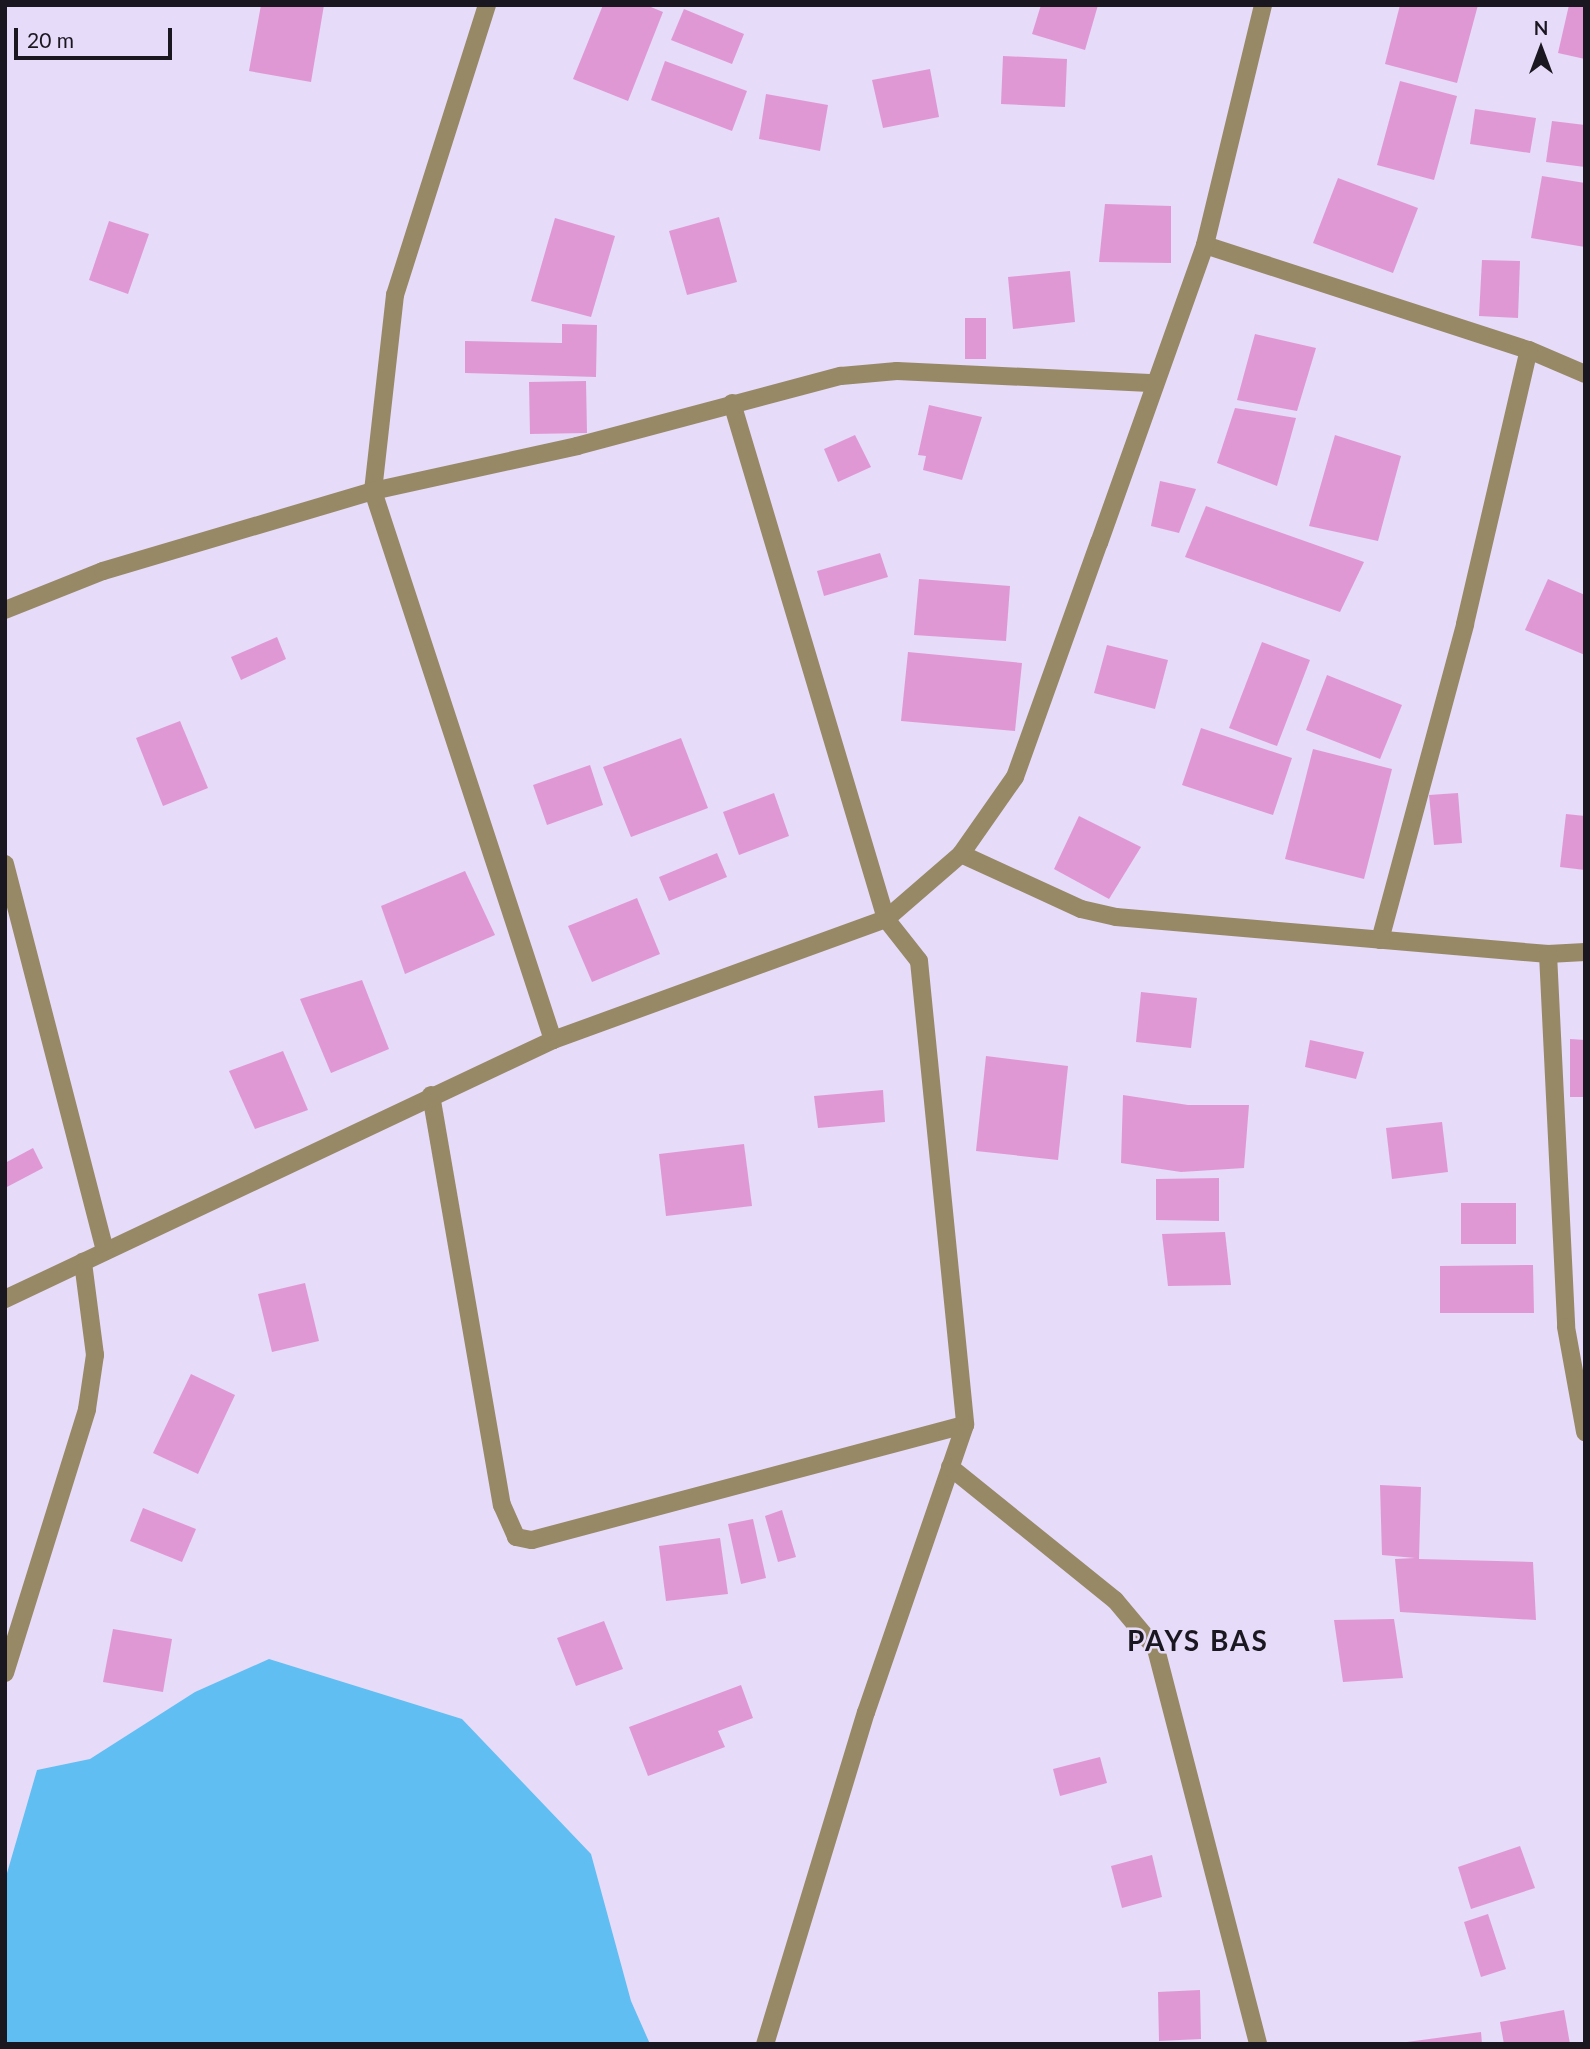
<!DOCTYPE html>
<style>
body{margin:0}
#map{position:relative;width:1590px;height:2049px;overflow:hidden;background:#e6dbf8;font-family:Lato,sans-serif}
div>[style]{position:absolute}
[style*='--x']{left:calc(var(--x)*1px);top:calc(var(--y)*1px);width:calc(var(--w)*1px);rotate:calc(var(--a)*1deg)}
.water>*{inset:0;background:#61bef3}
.building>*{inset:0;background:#e098d5}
.minor>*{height:18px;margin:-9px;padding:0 9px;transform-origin:9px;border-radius:9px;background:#978966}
span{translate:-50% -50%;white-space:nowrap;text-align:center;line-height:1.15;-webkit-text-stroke:5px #e6dbf8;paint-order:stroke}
.district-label{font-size:28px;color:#1b1721;font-weight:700;letter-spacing:2px}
.frame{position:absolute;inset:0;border:7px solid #1b1721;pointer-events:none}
.north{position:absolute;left:1506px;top:14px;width:70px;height:70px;-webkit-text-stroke:5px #e6dbf8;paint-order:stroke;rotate:0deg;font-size:19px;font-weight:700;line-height:28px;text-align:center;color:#1b1721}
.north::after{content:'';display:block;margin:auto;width:24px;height:32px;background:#1b1721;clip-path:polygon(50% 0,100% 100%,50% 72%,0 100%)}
.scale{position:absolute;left:14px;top:28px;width:158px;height:32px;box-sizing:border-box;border:4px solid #1b1721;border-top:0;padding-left:9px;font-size:21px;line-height:24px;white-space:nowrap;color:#1b1721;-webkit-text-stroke:5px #e6dbf8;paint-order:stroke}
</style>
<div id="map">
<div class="water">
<div style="clip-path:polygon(269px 1659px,462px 1719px,591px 1854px,631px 2001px,650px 2044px,5px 2044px,5px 1880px,37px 1770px,90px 1759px,195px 1692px)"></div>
</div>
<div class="building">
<div style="clip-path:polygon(261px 5px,324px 5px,311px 82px,249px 71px)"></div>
<div style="clip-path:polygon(603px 5px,646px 5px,663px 12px,628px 101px,573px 79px)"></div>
<div style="clip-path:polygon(1041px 5px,1098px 5px,1085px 50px,1032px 34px)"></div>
<div style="clip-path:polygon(1400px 5px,1478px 5px,1457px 83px,1385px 64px)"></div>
<div style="clip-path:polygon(1569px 5px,1585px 5px,1585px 59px,1558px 53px)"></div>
<div style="clip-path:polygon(684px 9px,744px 34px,732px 64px,671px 40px)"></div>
<div style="clip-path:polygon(1003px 56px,1067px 59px,1065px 107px,1001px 104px)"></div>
<div style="clip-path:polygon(665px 61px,747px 91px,732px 131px,651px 100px)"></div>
<div style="clip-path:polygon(930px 69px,939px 117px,883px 128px,872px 80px)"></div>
<div style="clip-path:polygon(1400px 81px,1457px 96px,1434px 180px,1377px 165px)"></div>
<div style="clip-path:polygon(766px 94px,828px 105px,820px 151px,759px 139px)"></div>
<div style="clip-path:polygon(1475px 109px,1536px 118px,1530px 153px,1470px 144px)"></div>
<div style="clip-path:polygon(1552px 121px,1585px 125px,1585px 167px,1546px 162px)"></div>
<div style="clip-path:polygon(1542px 176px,1585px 183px,1585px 247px,1531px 238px)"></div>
<div style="clip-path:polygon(1338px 178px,1418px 208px,1393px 273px,1313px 243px)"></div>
<div style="clip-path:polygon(1105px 204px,1171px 206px,1171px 263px,1099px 262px)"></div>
<div style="clip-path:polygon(719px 217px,737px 282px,687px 295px,669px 231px)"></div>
<div style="clip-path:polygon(555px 218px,615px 236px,591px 317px,531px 301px)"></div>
<div style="clip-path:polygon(109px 221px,149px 234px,128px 294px,89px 280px)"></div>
<div style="clip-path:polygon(1482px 260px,1520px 261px,1518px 318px,1479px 316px)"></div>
<div style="clip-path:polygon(1070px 271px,1075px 322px,1013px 329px,1008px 277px)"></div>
<div style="clip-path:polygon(965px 318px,986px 318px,986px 359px,965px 359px)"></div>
<div style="clip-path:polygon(562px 324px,597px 325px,596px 377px,465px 373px,465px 341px,562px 343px)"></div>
<div style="clip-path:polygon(1255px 334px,1316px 348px,1297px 411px,1237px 400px)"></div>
<div style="clip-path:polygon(586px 381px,587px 433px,530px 434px,529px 382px)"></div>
<div style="clip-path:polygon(929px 405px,982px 417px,962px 480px,923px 470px,926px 456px,918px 455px)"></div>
<div style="clip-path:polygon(1235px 408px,1296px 418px,1277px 486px,1217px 463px)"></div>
<div style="clip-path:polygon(855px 435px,871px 467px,838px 482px,824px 449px)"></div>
<div style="clip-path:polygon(1335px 435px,1401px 456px,1378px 541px,1309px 526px)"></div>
<div style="clip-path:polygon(1160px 481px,1196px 489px,1179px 533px,1151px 526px)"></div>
<div style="clip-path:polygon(1206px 506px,1364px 562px,1340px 612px,1185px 557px)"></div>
<div style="clip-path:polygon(880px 553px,888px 577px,824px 596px,817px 571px)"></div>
<div style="clip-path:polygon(919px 579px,1010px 586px,1006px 641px,914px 635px)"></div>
<div style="clip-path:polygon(1548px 579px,1585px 595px,1585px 655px,1525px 630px)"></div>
<div style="clip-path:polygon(277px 637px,286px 659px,241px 680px,231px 657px)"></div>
<div style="clip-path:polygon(1262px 642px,1310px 660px,1277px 746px,1229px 728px)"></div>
<div style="clip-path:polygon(1107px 645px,1168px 660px,1155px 709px,1094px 693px)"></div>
<div style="clip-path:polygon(908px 652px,1022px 663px,1015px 731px,901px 721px)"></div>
<div style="clip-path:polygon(1327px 675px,1402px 705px,1380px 759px,1306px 730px)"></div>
<div style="clip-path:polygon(180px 721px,208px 788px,163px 806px,136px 738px)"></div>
<div style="clip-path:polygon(1201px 728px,1292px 758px,1273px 815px,1182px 785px)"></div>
<div style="clip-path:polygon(681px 738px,708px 808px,631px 837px,603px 767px)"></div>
<div style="clip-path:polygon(1313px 749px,1392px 769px,1364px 879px,1285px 859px)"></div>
<div style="clip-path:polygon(590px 765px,603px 805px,547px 825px,533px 785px)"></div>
<div style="clip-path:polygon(774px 793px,789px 836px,739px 855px,723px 812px)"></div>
<div style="clip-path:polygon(1458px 793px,1462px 843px,1434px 845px,1429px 795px)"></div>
<div style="clip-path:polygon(1566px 814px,1585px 816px,1585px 870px,1560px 867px)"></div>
<div style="clip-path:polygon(1079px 816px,1141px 847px,1109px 899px,1054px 869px)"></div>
<div style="clip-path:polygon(717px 853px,727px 877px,669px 901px,659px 877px)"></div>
<div style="clip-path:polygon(465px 871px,495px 935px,405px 974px,381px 906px)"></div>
<div style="clip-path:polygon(637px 898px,660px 954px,592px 982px,568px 926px)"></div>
<div style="clip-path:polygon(362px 980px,389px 1049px,331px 1073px,300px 999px)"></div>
<div style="clip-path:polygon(1141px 992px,1197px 998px,1191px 1048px,1136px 1042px)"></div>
<div style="clip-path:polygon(1570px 1039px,1585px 1040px,1585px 1097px,1570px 1097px)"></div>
<div style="clip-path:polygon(1310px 1040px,1364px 1052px,1356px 1079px,1305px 1067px)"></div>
<div style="clip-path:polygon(283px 1051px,308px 1110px,255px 1129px,229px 1071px)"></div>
<div style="clip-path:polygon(986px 1056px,1068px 1066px,1058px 1160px,976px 1151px)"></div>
<div style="clip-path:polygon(883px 1090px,885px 1122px,818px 1128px,814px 1096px)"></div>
<div style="clip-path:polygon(1123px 1095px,1188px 1105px,1249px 1105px,1244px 1168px,1181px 1172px,1121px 1163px)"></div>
<div style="clip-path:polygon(1442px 1122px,1448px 1172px,1392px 1179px,1386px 1128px)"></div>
<div style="clip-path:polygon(744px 1144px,752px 1206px,666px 1216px,659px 1154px)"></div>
<div style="clip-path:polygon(33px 1148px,43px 1168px,5px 1188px,5px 1163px)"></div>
<div style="clip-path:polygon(1219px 1178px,1219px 1221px,1156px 1220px,1156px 1179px)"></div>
<div style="clip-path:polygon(1461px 1203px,1516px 1203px,1516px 1244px,1461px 1244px)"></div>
<div style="clip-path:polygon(1225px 1232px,1231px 1285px,1168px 1286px,1162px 1234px)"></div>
<div style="clip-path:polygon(1533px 1265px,1534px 1313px,1440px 1313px,1440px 1266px)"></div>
<div style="clip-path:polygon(305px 1283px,319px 1341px,272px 1352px,258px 1294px)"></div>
<div style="clip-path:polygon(191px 1374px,235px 1395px,198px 1474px,153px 1453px)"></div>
<div style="clip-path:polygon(1380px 1485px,1421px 1487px,1419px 1559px,1533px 1562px,1536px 1620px,1400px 1612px,1395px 1559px,1415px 1558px,1382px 1555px)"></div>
<div style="clip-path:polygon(143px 1508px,196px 1529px,182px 1562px,130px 1541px)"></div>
<div style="clip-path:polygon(782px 1510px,796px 1557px,778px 1562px,765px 1516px)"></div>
<div style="clip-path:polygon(753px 1519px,766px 1578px,741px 1584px,728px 1524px)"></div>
<div style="clip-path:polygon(720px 1538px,728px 1594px,666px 1601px,659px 1546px)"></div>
<div style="clip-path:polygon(1394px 1619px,1403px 1678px,1343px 1682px,1334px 1620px)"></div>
<div style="clip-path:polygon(604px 1621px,623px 1669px,576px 1686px,557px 1638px)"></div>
<div style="clip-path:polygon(113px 1629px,172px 1639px,163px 1692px,103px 1682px)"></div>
<div style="clip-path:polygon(741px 1685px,753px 1718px,718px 1731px,725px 1747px,648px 1776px,629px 1727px)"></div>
<div style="clip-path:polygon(1100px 1757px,1107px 1783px,1060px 1796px,1053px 1769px)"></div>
<div style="clip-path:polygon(1520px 1846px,1535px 1888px,1471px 1909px,1458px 1867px)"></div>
<div style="clip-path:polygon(1152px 1855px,1162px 1897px,1122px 1908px,1111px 1866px)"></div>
<div style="clip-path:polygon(1488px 1914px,1506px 1969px,1481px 1977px,1464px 1922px)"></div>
<div style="clip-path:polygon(1200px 1990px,1201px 2039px,1159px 2041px,1158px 1992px)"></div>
<div style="clip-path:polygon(1564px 2010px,1570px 2044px,1504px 2044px,1500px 2022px)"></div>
<div style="clip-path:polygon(1481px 2032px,1482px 2044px,1407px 2044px,1407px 2042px)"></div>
</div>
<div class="minor">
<div style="--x:487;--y:5;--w:304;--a:107.6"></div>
<div style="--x:395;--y:295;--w:197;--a:96.4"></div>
<div style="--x:373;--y:491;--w:578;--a:71.85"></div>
<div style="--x:1205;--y:245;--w:341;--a:18"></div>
<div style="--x:1529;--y:350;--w:61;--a:23.2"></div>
<div style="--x:732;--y:403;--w:538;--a:73.38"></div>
<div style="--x:886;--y:919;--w:53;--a:51.8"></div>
<div style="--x:919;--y:961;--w:466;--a:84.3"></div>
<div style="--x:965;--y:1425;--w:304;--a:109"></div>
<div style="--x:866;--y:1712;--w:347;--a:106.9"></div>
<div style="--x:5;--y:610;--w:105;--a:-21.7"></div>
<div style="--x:103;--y:571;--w:282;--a:-16.5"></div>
<div style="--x:373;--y:491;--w:209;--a:-12.4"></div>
<div style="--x:577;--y:446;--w:273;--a:-14.9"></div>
<div style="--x:841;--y:376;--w:56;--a:-5.1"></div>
<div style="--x:897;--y:371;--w:258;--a:2.7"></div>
<div style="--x:961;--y:854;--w:132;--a:24.6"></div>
<div style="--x:1081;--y:909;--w:36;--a:13"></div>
<div style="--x:1116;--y:917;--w:434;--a:4.9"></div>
<div style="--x:1548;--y:954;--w:37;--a:-3"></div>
<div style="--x:5;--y:864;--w:400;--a:75.5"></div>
<div style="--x:1380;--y:940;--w:327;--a:-74.9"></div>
<div style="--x:1465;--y:624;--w:281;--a:-76.9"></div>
<div style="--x:1548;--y:954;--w:373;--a:87.2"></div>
<div style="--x:1566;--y:1327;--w:107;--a:79.7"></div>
<div style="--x:431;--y:1095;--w:416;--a:80.2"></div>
<div style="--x:502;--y:1505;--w:35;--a:66"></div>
<div style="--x:516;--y:1537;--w:16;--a:11"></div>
<div style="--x:532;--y:1540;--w:448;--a:-14.9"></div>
<div style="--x:5;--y:1299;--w:606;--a:-25.3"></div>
<div style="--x:553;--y:1040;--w:354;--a:-20"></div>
<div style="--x:886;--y:919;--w:99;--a:-40.9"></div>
<div style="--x:961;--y:854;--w:94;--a:-55"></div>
<div style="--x:1015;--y:777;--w:249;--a:-70.3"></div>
<div style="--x:1099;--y:543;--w:316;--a:-70.4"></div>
<div style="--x:1205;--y:245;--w:247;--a:-76.4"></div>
<div style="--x:950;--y:1467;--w:212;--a:38.9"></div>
<div style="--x:1115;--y:1600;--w:64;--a:50.1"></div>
<div style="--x:1156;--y:1649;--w:408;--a:75.5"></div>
<div style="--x:5;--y:1673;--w:276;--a:-72.7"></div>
<div style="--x:87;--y:1409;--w:55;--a:-81.6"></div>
<div style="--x:95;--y:1355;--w:94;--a:-97.4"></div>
</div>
<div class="district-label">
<span style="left:1198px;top:1640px">PAYS BAS</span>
</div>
<div class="frame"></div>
<div class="north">N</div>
<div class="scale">20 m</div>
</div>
